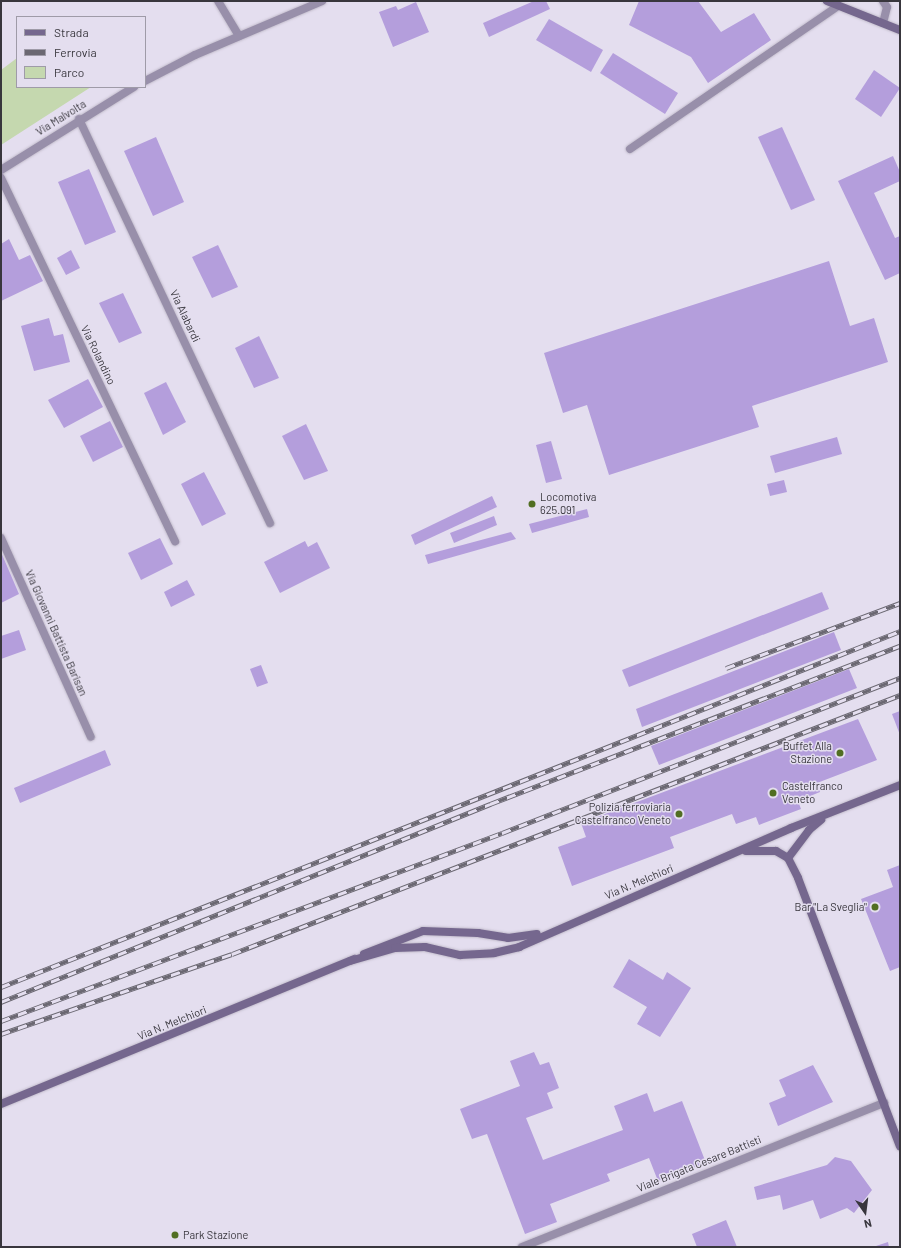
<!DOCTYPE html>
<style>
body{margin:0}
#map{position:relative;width:901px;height:1248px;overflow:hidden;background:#e4deef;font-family:Barlow,sans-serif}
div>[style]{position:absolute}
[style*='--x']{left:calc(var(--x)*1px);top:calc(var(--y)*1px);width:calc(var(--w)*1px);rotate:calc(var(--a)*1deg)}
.green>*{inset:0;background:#c5d8af}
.building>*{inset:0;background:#b49edc}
.roads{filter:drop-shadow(0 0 1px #c2bccb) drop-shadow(0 0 1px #c2bccb)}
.lane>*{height:8px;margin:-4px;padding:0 4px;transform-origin:4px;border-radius:4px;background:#988faa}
.street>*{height:8px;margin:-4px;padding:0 4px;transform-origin:4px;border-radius:4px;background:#988faa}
.secondary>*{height:8px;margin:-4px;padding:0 4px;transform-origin:4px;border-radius:4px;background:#75678e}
.rail>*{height:4.5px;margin-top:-2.25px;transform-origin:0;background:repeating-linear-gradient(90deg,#e4deef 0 9px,#6b6872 0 18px);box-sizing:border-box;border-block:1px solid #6b6872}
.dots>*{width:11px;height:11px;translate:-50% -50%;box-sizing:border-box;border:2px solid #e4deef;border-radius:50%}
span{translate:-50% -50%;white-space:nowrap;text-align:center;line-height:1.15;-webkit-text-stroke:3px #e4deef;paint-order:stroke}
.street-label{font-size:11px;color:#38363d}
.poi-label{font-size:11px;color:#38363d}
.left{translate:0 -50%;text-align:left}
.right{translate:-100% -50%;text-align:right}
.frame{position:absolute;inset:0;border:2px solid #38363d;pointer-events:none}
.legend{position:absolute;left:16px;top:16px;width:130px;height:72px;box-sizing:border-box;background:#e4deef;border:1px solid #9f9ba8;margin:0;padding:5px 7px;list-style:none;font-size:12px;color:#38363d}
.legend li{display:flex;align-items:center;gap:8px;height:20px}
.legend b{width:20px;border:1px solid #9f9ba8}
.north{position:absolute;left:845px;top:1192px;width:40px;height:40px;-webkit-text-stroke:3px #e4deef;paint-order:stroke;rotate:166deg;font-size:11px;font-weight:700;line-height:16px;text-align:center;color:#38363d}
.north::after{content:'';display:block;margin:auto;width:14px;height:18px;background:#38363d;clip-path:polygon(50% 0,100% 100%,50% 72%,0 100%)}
</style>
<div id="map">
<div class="green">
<div style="clip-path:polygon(17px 58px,17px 87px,91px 87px,1px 145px,1px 70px)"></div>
</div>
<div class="building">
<div style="clip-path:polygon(534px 1px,546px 1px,550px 9px,489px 37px,483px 23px)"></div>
<div style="clip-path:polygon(639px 1px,698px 1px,721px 32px,754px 13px,771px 40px,708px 83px,691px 57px,629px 25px)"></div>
<div style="clip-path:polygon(416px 2px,429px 32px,393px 47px,379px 12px,396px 6px,398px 10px)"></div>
<div style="clip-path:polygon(549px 19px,603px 50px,591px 72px,536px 40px)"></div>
<div style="clip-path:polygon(613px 53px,678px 93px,665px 114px,600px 73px)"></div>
<div style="clip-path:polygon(874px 70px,900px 88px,881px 117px,855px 99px)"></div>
<div style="clip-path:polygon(782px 127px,815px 200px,791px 210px,758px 137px)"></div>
<div style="clip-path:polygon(156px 137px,184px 202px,153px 216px,124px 151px)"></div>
<div style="clip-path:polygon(893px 156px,900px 172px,900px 181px,874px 193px,895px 238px,900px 236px,900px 273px,885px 280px,838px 181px)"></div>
<div style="clip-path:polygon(89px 169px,116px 232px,85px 245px,58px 182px)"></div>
<div style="clip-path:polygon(9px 239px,19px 260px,30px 255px,43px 281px,1px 301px,1px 244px)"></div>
<div style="clip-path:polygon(218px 245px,238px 287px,212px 298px,192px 257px)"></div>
<div style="clip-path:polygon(71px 250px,80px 268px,66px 275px,57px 258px)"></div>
<div style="clip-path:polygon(829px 261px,850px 326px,874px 318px,888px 362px,752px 406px,759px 427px,609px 475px,587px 405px,563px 413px,544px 353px)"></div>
<div style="clip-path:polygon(123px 293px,142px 333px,119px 343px,99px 303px)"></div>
<div style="clip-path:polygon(49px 318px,54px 336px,63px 334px,70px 362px,34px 371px,21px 326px)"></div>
<div style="clip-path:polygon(259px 336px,279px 378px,254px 388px,235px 348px)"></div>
<div style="clip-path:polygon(88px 379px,103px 407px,64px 428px,48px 400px)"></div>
<div style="clip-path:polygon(166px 382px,186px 422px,163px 435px,144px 393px)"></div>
<div style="clip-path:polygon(110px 421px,123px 447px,93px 462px,80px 436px)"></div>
<div style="clip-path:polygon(306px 424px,328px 471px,304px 480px,282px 436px)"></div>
<div style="clip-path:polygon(837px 437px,842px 454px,775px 473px,770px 456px)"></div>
<div style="clip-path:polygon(551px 441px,562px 479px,546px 483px,536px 445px)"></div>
<div style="clip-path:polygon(204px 472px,226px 514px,202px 526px,181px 484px)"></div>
<div style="clip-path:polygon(784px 480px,787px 492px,770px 496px,767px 484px)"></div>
<div style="clip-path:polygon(492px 496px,497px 507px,415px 545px,411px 535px)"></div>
<div style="clip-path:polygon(587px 509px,589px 517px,532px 533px,529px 524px)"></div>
<div style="clip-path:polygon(494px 516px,497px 525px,454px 543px,450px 533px)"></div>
<div style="clip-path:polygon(511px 532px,516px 539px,428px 564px,425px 555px)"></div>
<div style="clip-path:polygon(160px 538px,173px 564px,141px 580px,128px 553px)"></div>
<div style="clip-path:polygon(305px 541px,308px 547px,317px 542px,330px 568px,280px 593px,264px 562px)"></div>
<div style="clip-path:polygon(1px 552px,19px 594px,1px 603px)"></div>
<div style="clip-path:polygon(187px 580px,195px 595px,171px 607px,164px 592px)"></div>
<div style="clip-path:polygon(822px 592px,829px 609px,629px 687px,622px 670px)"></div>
<div style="clip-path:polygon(19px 630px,26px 650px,1px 659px,1px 636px)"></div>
<div style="clip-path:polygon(834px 632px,841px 650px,642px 727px,636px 709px)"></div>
<div style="clip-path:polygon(261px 665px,268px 683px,257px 687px,250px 669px)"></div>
<div style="clip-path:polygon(849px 669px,857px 688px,659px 765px,651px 746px)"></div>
<div style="clip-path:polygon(900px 711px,900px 735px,892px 714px)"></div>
<div style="clip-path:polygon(858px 719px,877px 760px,817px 783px,820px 792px,798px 801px,801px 809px,759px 825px,756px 817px,736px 824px,732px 814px,670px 837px,674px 848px,572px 886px,558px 847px,586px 837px,581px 823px)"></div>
<div style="clip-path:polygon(105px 750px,111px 765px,20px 803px,14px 788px)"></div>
<div style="clip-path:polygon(900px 865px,900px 967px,890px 971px,861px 899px,893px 887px,887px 870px)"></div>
<div style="clip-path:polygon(629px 959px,663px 980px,667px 972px,691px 988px,660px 1037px,637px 1024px,647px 1007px,613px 987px)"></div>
<div style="clip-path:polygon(534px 1052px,540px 1065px,549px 1062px,559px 1088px,547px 1093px,553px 1108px,526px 1118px,543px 1160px,623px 1130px,614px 1106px,647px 1093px,654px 1112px,682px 1101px,706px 1163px,658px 1181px,649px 1158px,607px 1174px,610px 1181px,550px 1204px,557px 1222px,525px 1234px,487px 1134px,472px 1139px,460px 1109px,520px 1086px,510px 1061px)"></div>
<div style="clip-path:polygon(813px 1065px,833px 1102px,778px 1126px,769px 1103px,786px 1096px,779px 1080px)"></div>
<div style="clip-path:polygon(835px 1157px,851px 1161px,872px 1190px,854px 1213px,847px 1208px,820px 1219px,813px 1200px,783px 1210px,780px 1195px,757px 1200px,754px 1187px,827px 1165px)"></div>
<div style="clip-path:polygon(726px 1220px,737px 1247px,697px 1247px,692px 1234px)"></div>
<div style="clip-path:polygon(888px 1242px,889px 1247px,873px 1247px)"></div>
</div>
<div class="roads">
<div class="lane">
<div style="--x:630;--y:149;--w:252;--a:-34.5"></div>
</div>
<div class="street">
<div style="--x:218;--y:1;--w:41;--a:59"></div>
<div style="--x:883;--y:23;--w:16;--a:-76"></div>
<div style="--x:887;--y:7;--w:7;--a:-124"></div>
<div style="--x:145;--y:81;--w:56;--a:-27.5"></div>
<div style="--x:195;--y:55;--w:138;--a:-23"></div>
<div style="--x:79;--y:119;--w:447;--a:64.7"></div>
<div style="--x:1;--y:170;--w:157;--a:-32"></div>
<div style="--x:1;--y:178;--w:403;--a:64.4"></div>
<div style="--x:1;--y:538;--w:218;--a:65.7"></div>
<div style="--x:522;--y:1247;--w:390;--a:-21.7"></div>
</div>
<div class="secondary">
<div style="--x:827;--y:1;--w:79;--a:21.7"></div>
<div style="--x:746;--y:851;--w:30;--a:0"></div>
<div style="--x:776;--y:851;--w:14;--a:30"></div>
<div style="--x:788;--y:858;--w:22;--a:63"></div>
<div style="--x:798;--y:878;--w:287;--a:69.2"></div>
<div style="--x:788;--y:858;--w:35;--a:-53"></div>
<div style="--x:809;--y:830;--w:16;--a:-40"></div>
<div style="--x:364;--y:954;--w:63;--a:-21.3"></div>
<div style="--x:423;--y:931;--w:55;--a:2.1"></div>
<div style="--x:478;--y:933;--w:30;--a:9"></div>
<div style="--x:508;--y:938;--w:29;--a:-8"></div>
<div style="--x:350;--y:961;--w:47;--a:-16.1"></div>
<div style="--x:395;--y:948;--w:30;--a:-2"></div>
<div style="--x:425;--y:947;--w:36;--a:13"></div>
<div style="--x:460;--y:955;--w:34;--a:-3"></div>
<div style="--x:494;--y:953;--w:26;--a:-13"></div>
<div style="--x:519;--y:947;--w:297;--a:-23.6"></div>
<div style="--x:791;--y:828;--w:117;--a:-21.5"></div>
<div style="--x:1;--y:1104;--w:382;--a:-22.3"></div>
</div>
</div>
<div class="rail">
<div style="--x:726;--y:668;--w:186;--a:-20.5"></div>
<div style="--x:1;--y:987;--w:967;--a:-21.6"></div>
<div style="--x:1;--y:1002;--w:528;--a:-22.04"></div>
<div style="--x:490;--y:804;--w:439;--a:-21.1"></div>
<div style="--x:1;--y:1021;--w:535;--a:-20.57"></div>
<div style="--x:502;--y:833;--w:427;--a:-21.3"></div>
<div style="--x:1;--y:1034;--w:244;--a:-19.1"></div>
<div style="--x:232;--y:954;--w:716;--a:-21.19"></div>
</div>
<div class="dots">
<div style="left:532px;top:504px;background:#516e22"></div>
<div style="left:840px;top:753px;background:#516e22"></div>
<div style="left:773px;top:793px;background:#516e22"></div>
<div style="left:679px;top:814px;background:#516e22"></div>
<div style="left:875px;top:907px;background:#516e22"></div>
<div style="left:175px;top:1235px;background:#516e22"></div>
</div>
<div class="street-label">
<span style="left:61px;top:118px;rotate:-32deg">Via Malvolta</span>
<span style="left:185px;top:316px;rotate:65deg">Via Alabardi</span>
<span style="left:98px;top:355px;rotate:64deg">Via Rolandino</span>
<span style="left:56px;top:633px;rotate:66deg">Via Giovanni Battista Barisan</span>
<span style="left:639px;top:882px;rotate:-23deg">Via N. Melchiori</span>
<span style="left:172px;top:1023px;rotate:-22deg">Via N. Melchiori</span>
<span style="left:699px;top:1164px;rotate:-22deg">Viale Brigata Cesare Battisti</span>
</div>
<div class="poi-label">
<span class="left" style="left:540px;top:504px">Locomotiva<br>625.091</span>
<span class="right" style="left:832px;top:753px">Buffet Alla<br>Stazione</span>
<span class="left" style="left:782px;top:793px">Castelfranco<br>Veneto</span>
<span class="right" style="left:671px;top:814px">Polizia ferroviaria<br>Castelfranco Veneto</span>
<span class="right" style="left:867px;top:907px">Bar "La Sveglia"</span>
<span class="left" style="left:183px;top:1235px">Park Stazione</span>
</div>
<div class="frame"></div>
<ul class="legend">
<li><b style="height:5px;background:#75678e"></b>Strada</li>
<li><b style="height:5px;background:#6b6872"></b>Ferrovia</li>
<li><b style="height:11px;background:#c5d8af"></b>Parco</li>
</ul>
<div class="north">N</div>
</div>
